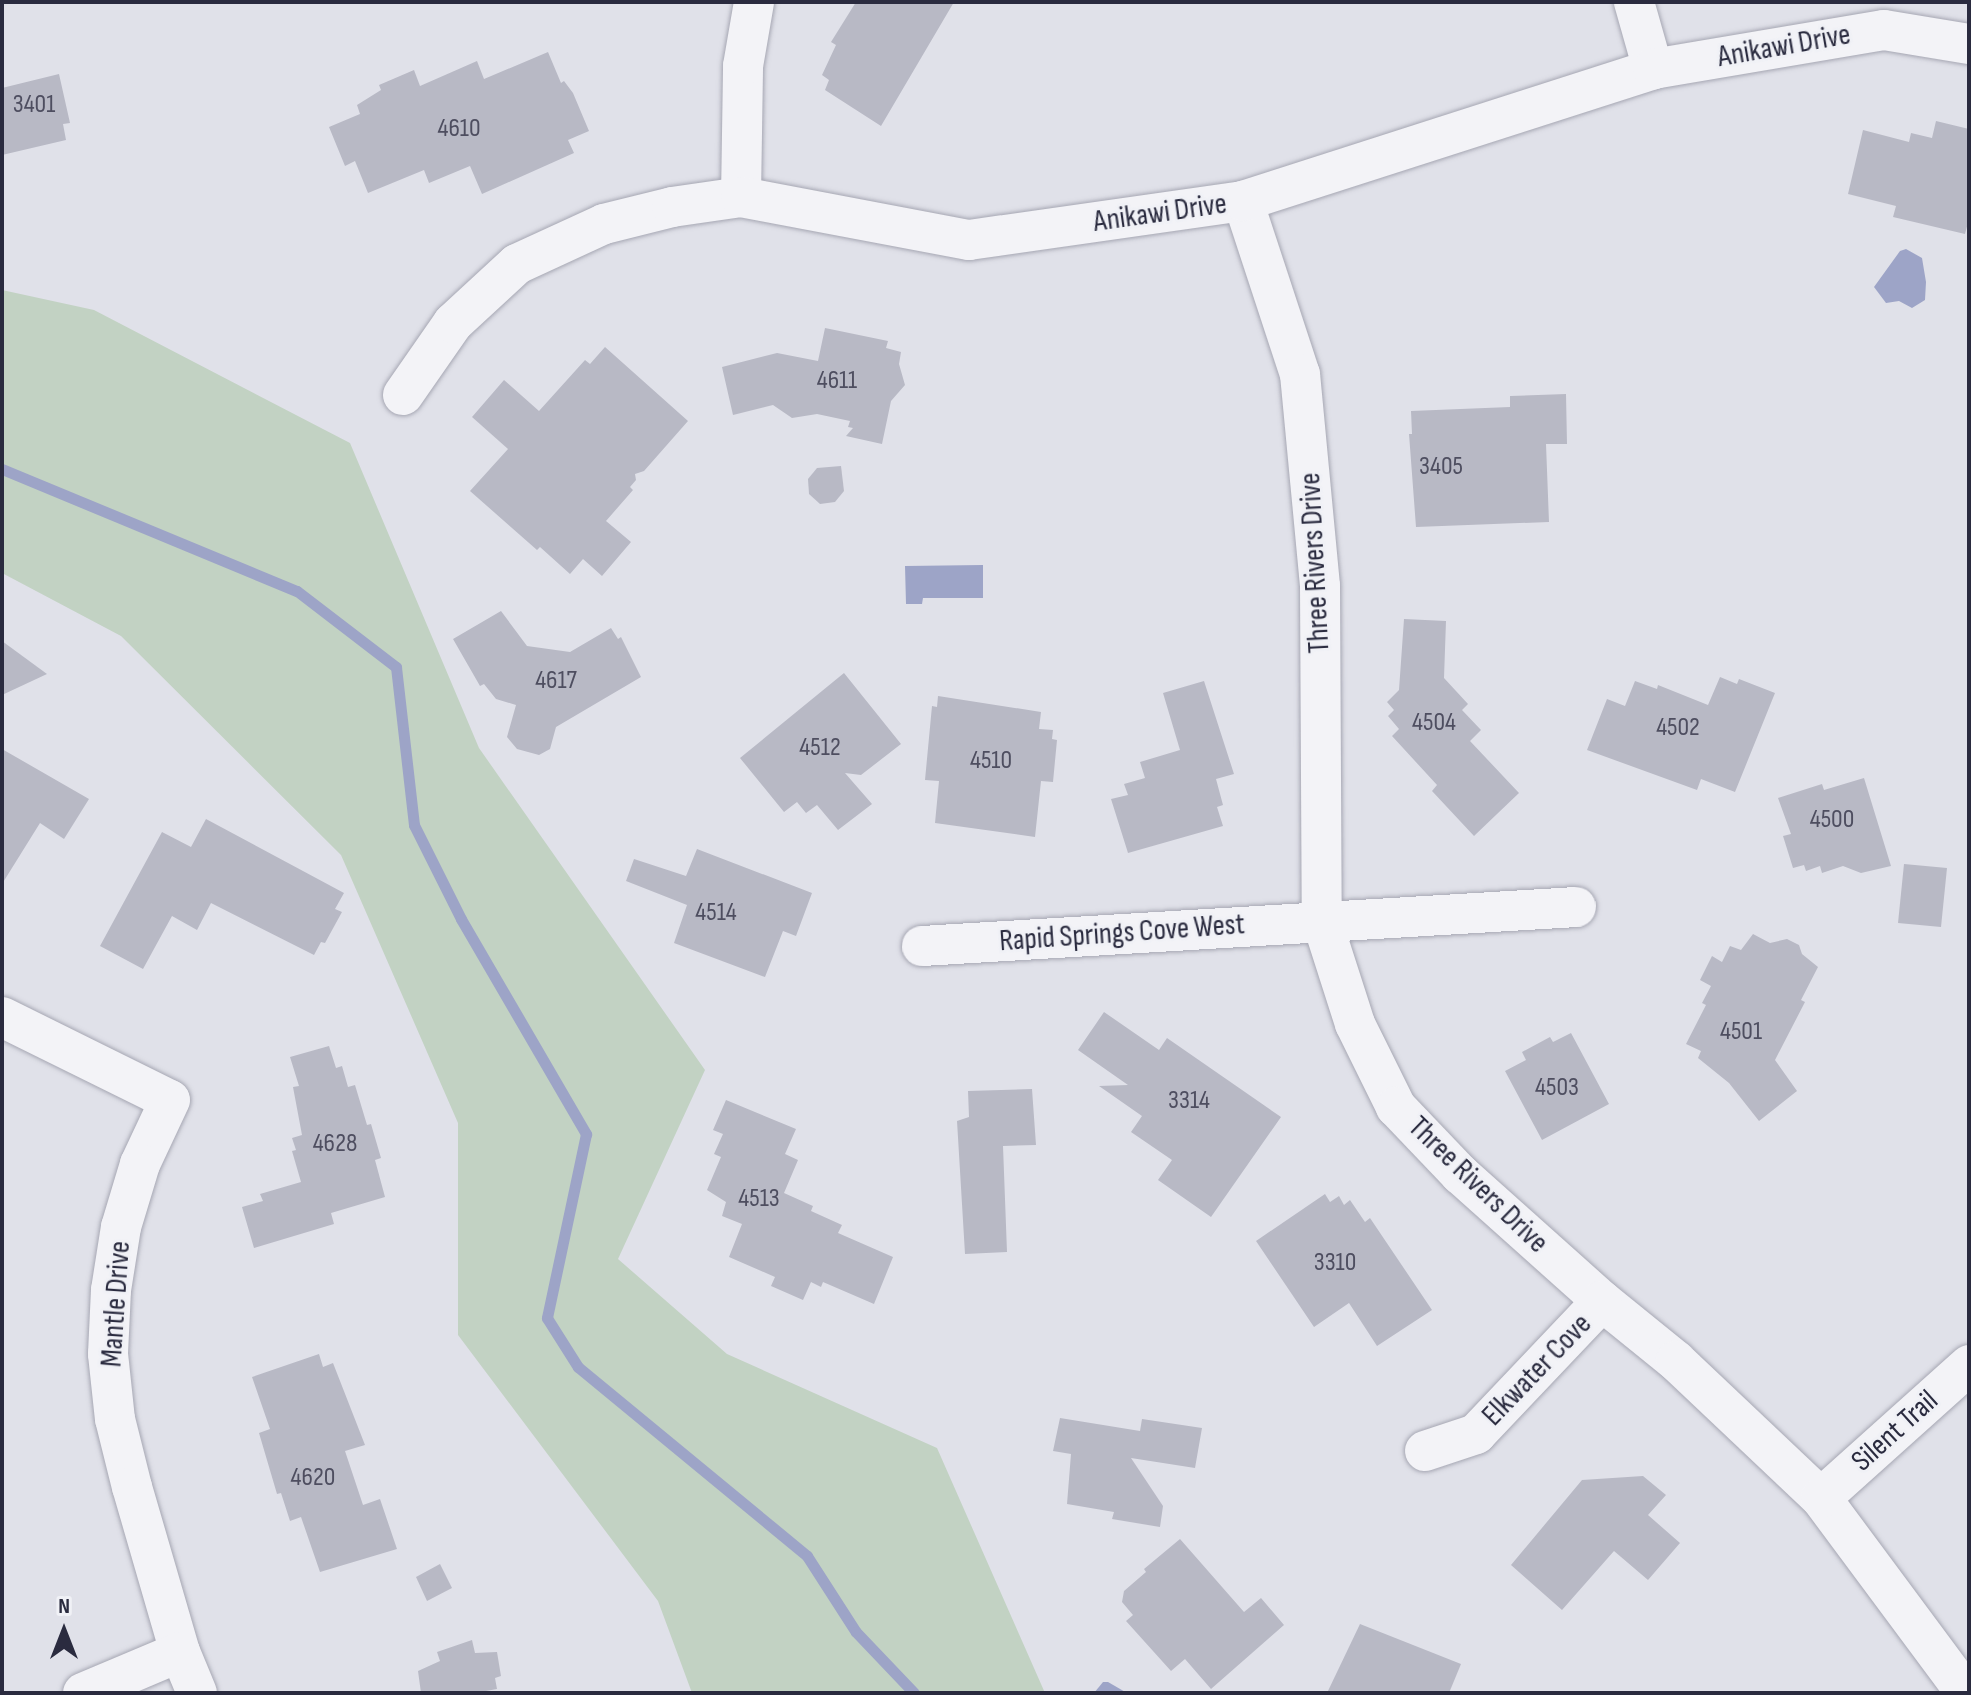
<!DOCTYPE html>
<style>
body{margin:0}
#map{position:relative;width:1971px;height:1695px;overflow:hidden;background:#e0e1e9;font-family:"Sofia Sans Condensed",sans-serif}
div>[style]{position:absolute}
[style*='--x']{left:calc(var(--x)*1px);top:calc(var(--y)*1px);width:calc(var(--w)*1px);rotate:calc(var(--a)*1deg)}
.green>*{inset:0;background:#c2d2c3}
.water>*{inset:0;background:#9da4c7}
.stream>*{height:11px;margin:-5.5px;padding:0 5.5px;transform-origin:5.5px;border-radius:5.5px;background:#9da4c7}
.building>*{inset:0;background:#b8b9c5}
.roads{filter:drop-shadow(0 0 2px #a6a7b3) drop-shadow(0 0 2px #a6a7b3)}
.street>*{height:40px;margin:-20px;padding:0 20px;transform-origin:20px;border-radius:20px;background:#f3f3f7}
span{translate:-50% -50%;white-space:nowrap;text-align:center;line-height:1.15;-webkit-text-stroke:6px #f0f1f6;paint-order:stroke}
.number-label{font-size:26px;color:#4e4e60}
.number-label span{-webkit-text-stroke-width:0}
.street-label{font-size:30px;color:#2a2b3f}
.frame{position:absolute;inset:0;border:4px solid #2a2b3f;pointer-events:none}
.north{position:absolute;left:24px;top:1591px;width:80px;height:80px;-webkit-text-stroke:6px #f0f1f6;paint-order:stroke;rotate:0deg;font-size:22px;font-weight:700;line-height:32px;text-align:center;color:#2a2b3f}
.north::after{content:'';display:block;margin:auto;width:28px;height:36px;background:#2a2b3f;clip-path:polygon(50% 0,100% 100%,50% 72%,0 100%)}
</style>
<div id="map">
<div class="green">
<div style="clip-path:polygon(2px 290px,94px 310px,350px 443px,479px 748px,705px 1070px,618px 1259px,727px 1354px,937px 1448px,1045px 1693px,692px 1693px,658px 1601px,458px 1335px,458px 1123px,341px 855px,121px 636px,2px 573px)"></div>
</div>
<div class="water">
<div style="clip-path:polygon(1906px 249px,1922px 258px,1926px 282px,1925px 300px,1912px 308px,1899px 301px,1886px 303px,1874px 287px,1900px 251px)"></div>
<div style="clip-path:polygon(983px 565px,983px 598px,923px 598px,922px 604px,906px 604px,905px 566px)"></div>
<div style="clip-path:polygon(1103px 1682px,1108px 1682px,1127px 1693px,1094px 1693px)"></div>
</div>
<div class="stream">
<div style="--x:2;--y:469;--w:319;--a:22.5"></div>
<div style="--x:297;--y:591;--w:125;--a:37.5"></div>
<div style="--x:396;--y:667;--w:159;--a:83.5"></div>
<div style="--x:414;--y:825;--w:105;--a:63.4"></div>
<div style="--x:461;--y:919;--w:249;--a:59.8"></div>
<div style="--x:586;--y:1134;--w:188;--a:102"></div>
<div style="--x:547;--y:1318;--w:58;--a:57.7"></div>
<div style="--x:578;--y:1367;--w:297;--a:39.5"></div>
<div style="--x:807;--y:1556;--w:90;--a:57.2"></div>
<div style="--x:856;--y:1632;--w:84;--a:46.4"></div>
</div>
<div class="building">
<div style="clip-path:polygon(856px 2px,954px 2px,881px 126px,825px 90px,829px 80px,822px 75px,836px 45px,831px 42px)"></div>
<div style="clip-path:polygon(548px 52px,561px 83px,564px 81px,573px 93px,589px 131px,568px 140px,574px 153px,482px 194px,470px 166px,429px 183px,424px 170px,368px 193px,355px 161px,345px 166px,329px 127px,360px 114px,357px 105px,381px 90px,379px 85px,414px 70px,420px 86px,477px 61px,484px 79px)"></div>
<div style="clip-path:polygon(59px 74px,70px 123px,63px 124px,66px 140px,2px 155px,2px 88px)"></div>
<div style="clip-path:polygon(1936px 121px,1969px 129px,1969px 219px,1965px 234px,1893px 217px,1896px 206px,1848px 194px,1863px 130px,1909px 142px,1911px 133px,1932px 138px)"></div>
<div style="clip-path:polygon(825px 328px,888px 341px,886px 348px,901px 352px,899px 364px,905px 385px,891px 401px,882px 444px,846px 436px,853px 428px,848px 427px,850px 421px,817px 414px,792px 418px,773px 405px,733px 415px,722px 367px,777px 353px,818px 361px)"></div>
<div style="clip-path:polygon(605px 347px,688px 421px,644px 471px,635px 474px,636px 480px,630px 487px,633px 490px,606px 521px,631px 542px,602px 576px,583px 559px,570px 574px,540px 547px,537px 550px,470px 491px,508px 449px,472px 417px,504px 380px,539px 411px,585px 360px,590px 364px)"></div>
<div style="clip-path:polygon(1566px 394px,1567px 444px,1546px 444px,1549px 522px,1416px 527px,1409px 434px,1412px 434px,1411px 411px,1510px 407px,1510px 396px)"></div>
<div style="clip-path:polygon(841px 466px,844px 491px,835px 502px,820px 504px,809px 494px,808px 479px,817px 468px)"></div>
<div style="clip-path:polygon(501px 611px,527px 646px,570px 652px,611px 628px,618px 639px,621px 637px,641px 677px,556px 727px,550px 749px,539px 755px,517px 749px,507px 737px,516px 705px,496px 699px,484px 684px,480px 686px,453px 639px)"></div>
<div style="clip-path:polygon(1404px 619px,1446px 621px,1444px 678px,1468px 704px,1462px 710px,1481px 730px,1470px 741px,1519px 793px,1474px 836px,1432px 791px,1437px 785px,1392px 736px,1399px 729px,1388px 716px,1394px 710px,1387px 702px,1399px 690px)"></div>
<div style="clip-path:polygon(2px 641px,47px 674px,2px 695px)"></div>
<div style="clip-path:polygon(844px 673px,901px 744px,861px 775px,845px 773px,872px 804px,838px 830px,817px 805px,806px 813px,797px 802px,784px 812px,740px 758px)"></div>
<div style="clip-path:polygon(1720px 677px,1737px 684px,1739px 679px,1775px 693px,1735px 792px,1701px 779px,1697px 790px,1587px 750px,1607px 699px,1625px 706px,1635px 681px,1657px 689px,1658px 685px,1708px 705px)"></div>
<div style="clip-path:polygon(1204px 681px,1234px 774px,1216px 779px,1223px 805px,1217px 807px,1223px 826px,1128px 853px,1111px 799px,1128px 795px,1124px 784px,1145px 778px,1140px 762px,1180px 750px,1163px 693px)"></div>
<div style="clip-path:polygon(938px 696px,1041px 712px,1039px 729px,1053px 730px,1052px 739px,1057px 740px,1053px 782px,1041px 781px,1035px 837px,935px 823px,939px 781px,925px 780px,932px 706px,937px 707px)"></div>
<div style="clip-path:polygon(2px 749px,89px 799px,64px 839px,40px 823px,2px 884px)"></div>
<div style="clip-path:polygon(1864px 778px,1891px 866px,1861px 873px,1843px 866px,1822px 873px,1820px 866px,1806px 871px,1804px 865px,1793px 868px,1783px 836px,1791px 834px,1778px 798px,1822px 784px,1824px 790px)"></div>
<div style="clip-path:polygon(206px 819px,344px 893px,335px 909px,342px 912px,325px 943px,321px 942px,314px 955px,211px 903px,197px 930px,172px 916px,143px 969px,100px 946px,162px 832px,191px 847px)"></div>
<div style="clip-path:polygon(697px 849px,812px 893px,796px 936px,783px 931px,765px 977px,674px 943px,687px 905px,626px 881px,634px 859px,686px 876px)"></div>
<div style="clip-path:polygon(1904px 864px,1947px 868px,1941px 927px,1898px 923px)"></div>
<div style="clip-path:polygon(1753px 934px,1770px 943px,1787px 939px,1799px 945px,1802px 954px,1818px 967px,1801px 1000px,1805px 1002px,1775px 1060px,1797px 1091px,1759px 1121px,1729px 1083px,1698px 1058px,1701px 1051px,1686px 1044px,1706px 1005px,1702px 1003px,1711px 986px,1700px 980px,1712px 956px,1722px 962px,1730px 946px,1741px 950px)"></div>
<div style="clip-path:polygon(1104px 1012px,1159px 1050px,1167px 1038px,1281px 1117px,1211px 1217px,1158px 1180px,1172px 1160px,1131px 1132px,1142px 1116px,1099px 1086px,1128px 1085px,1078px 1050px)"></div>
<div style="clip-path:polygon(1571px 1033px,1609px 1104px,1542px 1140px,1505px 1071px,1526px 1060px,1522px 1052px,1550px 1037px,1553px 1042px)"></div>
<div style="clip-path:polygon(329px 1046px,336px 1068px,342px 1066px,348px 1087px,355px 1085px,367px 1125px,371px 1124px,381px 1158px,375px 1160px,385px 1197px,331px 1213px,334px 1224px,254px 1248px,242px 1207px,263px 1201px,260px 1194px,301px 1182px,292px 1151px,296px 1150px,292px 1138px,302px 1135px,293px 1087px,299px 1086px,290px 1057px)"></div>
<div style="clip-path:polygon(1032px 1089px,1036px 1145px,1003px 1146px,1007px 1252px,965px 1254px,957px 1121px,969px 1117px,968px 1091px)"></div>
<div style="clip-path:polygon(726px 1100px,796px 1129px,785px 1154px,798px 1160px,784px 1193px,813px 1206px,811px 1211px,842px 1225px,838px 1233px,893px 1257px,874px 1304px,823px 1282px,821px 1287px,811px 1282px,803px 1300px,771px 1286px,775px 1277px,729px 1257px,742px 1224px,722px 1216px,726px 1202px,707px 1190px,721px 1157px,714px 1154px,723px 1134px,713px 1130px)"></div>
<div style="clip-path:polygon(1325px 1194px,1330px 1202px,1339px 1196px,1344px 1205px,1350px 1200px,1365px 1222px,1370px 1218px,1432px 1310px,1377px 1346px,1349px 1303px,1314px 1327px,1256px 1241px)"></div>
<div style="clip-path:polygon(319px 1354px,323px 1367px,333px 1363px,365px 1445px,345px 1451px,363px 1505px,380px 1499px,397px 1549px,320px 1572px,301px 1517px,290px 1521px,281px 1493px,277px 1494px,259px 1433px,270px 1429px,252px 1377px)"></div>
<div style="clip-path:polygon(1060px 1418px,1140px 1431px,1142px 1419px,1202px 1428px,1195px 1468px,1131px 1458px,1163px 1506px,1160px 1527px,1112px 1519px,1114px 1512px,1067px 1504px,1071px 1454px,1053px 1451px)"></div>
<div style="clip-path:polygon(1643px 1476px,1666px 1495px,1648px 1515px,1680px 1543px,1648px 1580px,1614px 1551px,1562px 1610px,1511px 1565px,1582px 1480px)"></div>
<div style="clip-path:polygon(1180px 1539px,1244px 1612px,1261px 1598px,1284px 1625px,1211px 1689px,1185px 1659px,1171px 1671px,1126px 1621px,1133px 1615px,1122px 1602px,1124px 1591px,1146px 1572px,1144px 1569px)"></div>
<div style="clip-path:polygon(440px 1564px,452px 1588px,427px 1601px,416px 1577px)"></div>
<div style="clip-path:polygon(1360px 1624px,1461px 1664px,1449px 1693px,1327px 1693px)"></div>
<div style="clip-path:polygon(472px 1640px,475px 1653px,497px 1652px,501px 1676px,495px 1678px,497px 1689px,475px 1693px,421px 1693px,418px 1671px,440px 1661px,437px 1652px)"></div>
</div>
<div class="roads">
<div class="street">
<div style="--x:1634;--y:2;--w:70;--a:74.2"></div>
<div style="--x:741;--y:197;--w:131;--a:-89.1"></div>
<div style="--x:743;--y:66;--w:65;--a:-80.2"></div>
<div style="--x:1243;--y:201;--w:182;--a:71.8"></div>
<div style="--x:1300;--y:374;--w:213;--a:84.6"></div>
<div style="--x:1320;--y:586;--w:335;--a:89.7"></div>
<div style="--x:1322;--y:921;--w:108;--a:72.2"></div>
<div style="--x:1355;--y:1024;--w:93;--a:63.7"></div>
<div style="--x:1396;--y:1107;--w:93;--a:46.3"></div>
<div style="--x:1460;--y:1174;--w:191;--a:41.8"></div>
<div style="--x:1602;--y:1301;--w:95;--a:39"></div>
<div style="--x:1676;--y:1361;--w:199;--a:43.4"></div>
<div style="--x:1821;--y:1498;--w:243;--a:53.4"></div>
<div style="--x:403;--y:395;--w:88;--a:-55.2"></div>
<div style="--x:453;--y:323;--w:87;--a:-42.7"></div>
<div style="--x:517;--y:264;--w:96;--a:-24.7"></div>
<div style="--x:604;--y:224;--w:70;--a:-14"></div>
<div style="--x:672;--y:207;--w:70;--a:-8.2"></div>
<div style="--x:741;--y:197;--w:232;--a:10.7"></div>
<div style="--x:969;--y:240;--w:277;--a:-8.1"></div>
<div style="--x:1243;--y:201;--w:431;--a:-17.8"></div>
<div style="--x:1653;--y:69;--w:234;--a:-9.6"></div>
<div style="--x:1884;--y:30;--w:86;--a:9.4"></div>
<div style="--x:922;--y:946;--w:655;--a:-3.41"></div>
<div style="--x:2;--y:1017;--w:187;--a:26.3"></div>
<div style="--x:170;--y:1100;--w:71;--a:115.1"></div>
<div style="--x:140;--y:1164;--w:66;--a:106.8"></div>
<div style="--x:121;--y:1227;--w:64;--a:99"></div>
<div style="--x:111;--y:1290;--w:64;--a:92.7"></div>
<div style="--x:108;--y:1354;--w:65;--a:83.9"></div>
<div style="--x:115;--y:1419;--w:70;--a:76"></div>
<div style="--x:132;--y:1487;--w:172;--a:73.8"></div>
<div style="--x:180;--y:1652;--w:44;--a:67.5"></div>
<div style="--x:1425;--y:1451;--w:54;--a:-18.4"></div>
<div style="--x:1476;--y:1434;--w:183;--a:-46.5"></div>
<div style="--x:1821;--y:1498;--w:199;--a:-41.9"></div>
<div style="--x:83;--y:1693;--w:105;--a:-22.9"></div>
</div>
</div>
<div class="number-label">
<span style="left:34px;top:105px">3401</span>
<span style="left:459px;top:129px">4610</span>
<span style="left:837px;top:381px">4611</span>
<span style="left:1441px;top:467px">3405</span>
<span style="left:556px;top:681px">4617</span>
<span style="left:1434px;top:723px">4504</span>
<span style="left:1678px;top:728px">4502</span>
<span style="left:820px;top:748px">4512</span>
<span style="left:991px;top:761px">4510</span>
<span style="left:1832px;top:820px">4500</span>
<span style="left:716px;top:913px">4514</span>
<span style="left:1741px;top:1032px">4501</span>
<span style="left:1557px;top:1088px">4503</span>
<span style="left:1189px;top:1101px">3314</span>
<span style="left:335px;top:1144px">4628</span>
<span style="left:759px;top:1199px">4513</span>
<span style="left:1335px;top:1263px">3310</span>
<span style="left:313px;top:1478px">4620</span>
</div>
<div class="street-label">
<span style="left:1784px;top:46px;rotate:-10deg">Anikawi Drive</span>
<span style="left:1160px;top:213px;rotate:-8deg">Anikawi Drive</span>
<span style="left:1315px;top:563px;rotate:-93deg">Three Rivers Drive</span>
<span style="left:1122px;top:933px;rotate:-4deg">Rapid Springs Cove West</span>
<span style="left:1478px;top:1185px;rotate:44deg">Three Rivers Drive</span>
<span style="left:116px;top:1304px;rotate:-86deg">Mantle Drive</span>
<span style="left:1537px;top:1370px;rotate:-46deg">Elkwater Cove</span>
<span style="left:1895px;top:1431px;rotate:-42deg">Silent Trail</span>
</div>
<div class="frame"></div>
<div class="north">N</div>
</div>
